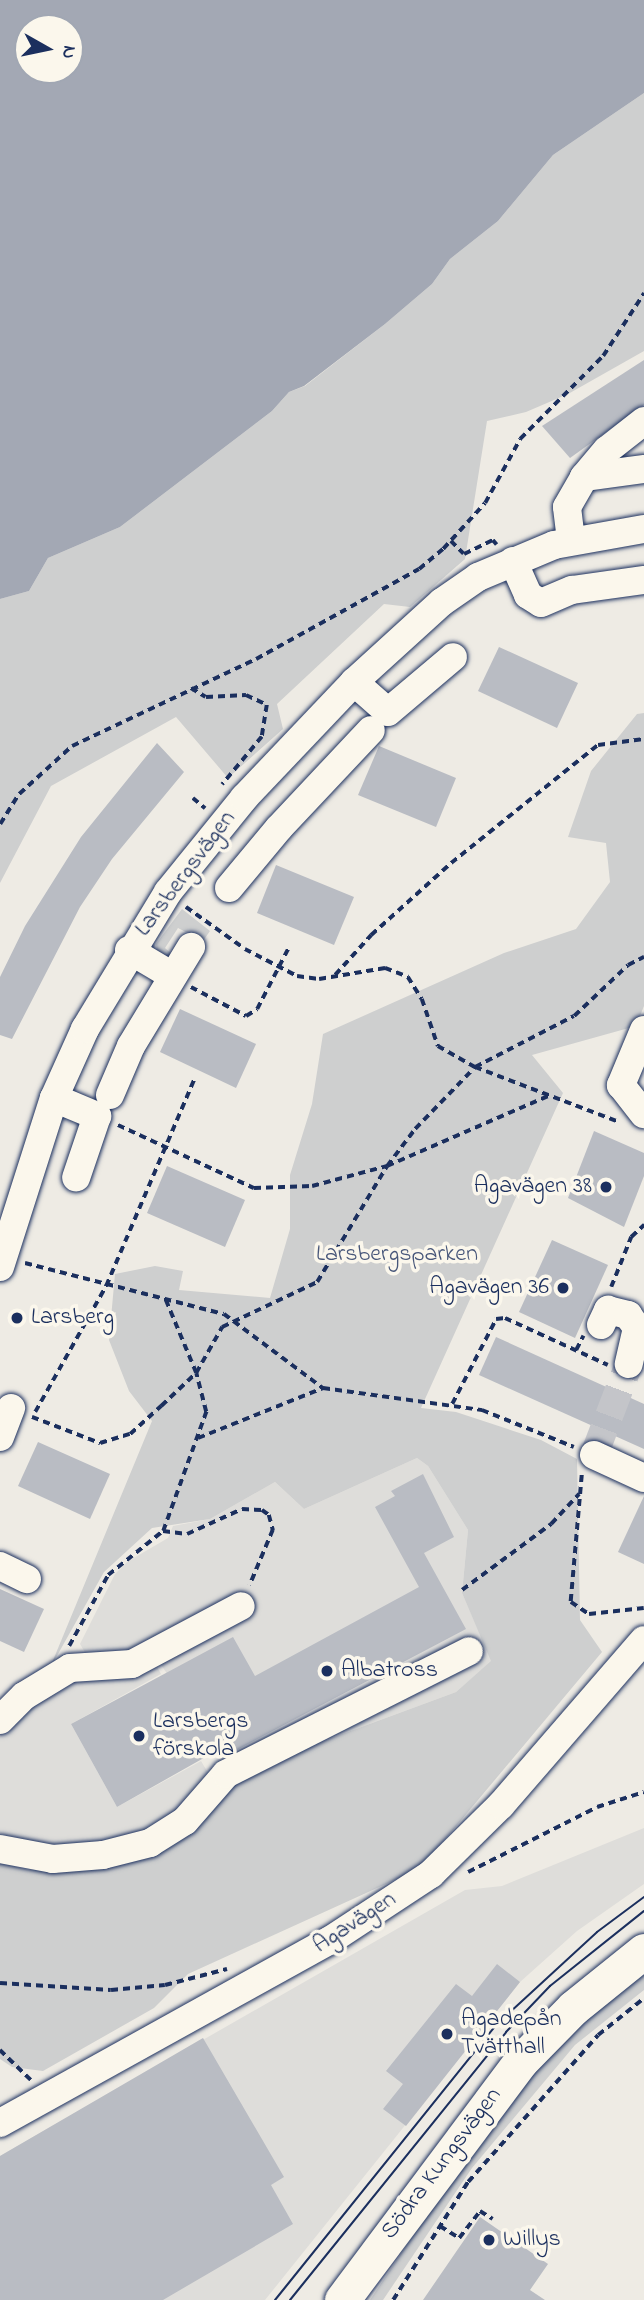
<!DOCTYPE html>
<meta charset="utf-8">
<style>
body{margin:0}
#map{position:relative;width:644px;height:2300px;overflow:hidden;background:#eeebe4;font-family:"Indie Flower",sans-serif}
div>[style]{position:absolute}
[style*='--x']{left:calc(var(--x)*1px);top:calc(var(--y)*1px);width:calc(var(--w)*1px);rotate:calc(var(--a)*1deg)}
.built>*{inset:0;background:#deddda}
.green>*{inset:0;background:#cecfcf}
.water>*{inset:0;background:#a3a8b4}
.building>*{inset:0;background:#b9bcc3}
.minor-tunnel>*{height:28px;margin-top:-14px;transform-origin:0;background:repeating-linear-gradient(90deg,#c4c5c9 0 28px,transparent 0 42px)}
.path>*{height:3.5px;margin-top:-1.75px;transform-origin:0;background:repeating-linear-gradient(90deg,#1b2f5e 0 7px,transparent 0 12px)}
.roads{filter:drop-shadow(0 0 2px #1b2f5e) drop-shadow(0 0 2px #1b2f5e)}
.minor>*{height:28px;margin:-14px;padding:0 14px;transform-origin:14px;border-radius:14px;background:#fbf7ec}
.major>*{height:35px;margin:-17.5px;padding:0 17.5px;transform-origin:17.5px;border-radius:17.5px;background:#fbf7ec}
.tram>*{height:2px;margin:-1px;padding:0 1px;transform-origin:1px;border-radius:1px;background:#1b2f5e}
.dots>*{width:19px;height:19px;translate:-50% -50%;box-sizing:border-box;border:4px solid #fbf7ec;border-radius:50%}
span{translate:-50% -50%;white-space:nowrap;text-align:center;line-height:1.15;-webkit-text-stroke:7px #fbf7ec;paint-order:stroke}
.street-label{font-size:24px;color:#1b2f5e}
.poi-label{font-size:24px;color:#1b2f5e}
.right{translate:-100% -50%;text-align:right}
.left{translate:0 -50%;text-align:left}
.park-label{font-size:24px;color:#48577a}
.north{position:absolute;left:14px;top:14px;width:70px;height:70px;box-sizing:border-box;background:#fbf7ec;border:2px solid #a1a7b3;border-radius:50%;rotate:99deg;font-size:19px;font-weight:700;line-height:28px;text-align:center;color:#1b2f5e}
.north::after{content:'';display:block;margin:auto;width:24px;height:32px;background:#1b2f5e;clip-path:polygon(50% 0,100% 100%,50% 72%,0 100%)}
</style>
<div id="map">
<div class="built">
<div style="clip-path:polygon(417px 1458px,428px 1466px,468px 1530px,462px 1593px,492px 1661px,456px 1692px,272px 1760px,237px 1780px,156px 1657px,86px 1654px,80px 1644px,115px 1574px,127px 1562px,168px 1538px,173px 1526px,210px 1519px,275px 1482px,304px 1509px)"></div>
<div style="clip-path:polygon(152px 1658px,161px 1674px,71px 1724px,117px 1807px,201px 1761px,210px 1776px,181px 1811px,132px 1837px,65px 1847px,27px 1843px,0 1833px,0 1737px,8px 1721px,40px 1692px)"></div>
<div style="clip-path:polygon(644px 1828px,644px 1884px,577px 1931px,520px 1982px,265px 2300px,0 2300px,0 2156px,465px 1890px,502px 1886px)"></div>
</div>
<div class="green">
<div style="clip-path:polygon(644px 93px,644px 351px,568px 394px,526px 412px,487px 421px,465px 559px,410px 607px,384px 604px,277px 704px,283px 729px,228px 778px,176px 717px,51px 786px,0 883px,0 599px,29px 591px,48px 558px,120px 527px,272px 411px,289px 392px,305px 386px,385px 324px,432px 284px,450px 259px,498px 221px,553px 155px)"></div>
<div style="clip-path:polygon(644px 713px,644px 1006px,636px 1026px,532px 1055px,563px 1093px,421px 1408px,456px 1412px,541px 1440px,577px 1459px,580px 1620px,602px 1652px,421px 1868px,188px 1974px,154px 2008px,43px 2071px,12px 2067px,0 2059px,0 1863px,29px 1870px,112px 1864px,272px 1760px,456px 1692px,491px 1661px,462px 1593px,468px 1530px,428px 1466px,417px 1458px,304px 1509px,275px 1482px,210px 1519px,152px 1528px,104px 1572px,49px 1670px,152px 1421px,129px 1391px,109px 1340px,115px 1274px,155px 1266px,183px 1271px,179px 1290px,270px 1298px,290px 1229px,290px 1175px,312px 1104px,323px 1034px,504px 953px,576px 929px,610px 882px,606px 843px,568px 837px,591px 771px,637px 714px)"></div>
<div style="clip-path:polygon(182px 909px,210px 931px,203px 941px,178px 928px,165px 948px,174px 956px,171px 961px,157px 951px,156px 944px)"></div>
<div style="clip-path:polygon(644px 1968px,644px 1990px,575px 2045px,472px 2168px,383px 2300px,370px 2300px,496px 2112px,574px 2025px)"></div>
</div>
<div class="water">
<div style="clip-path:polygon(evenodd,0 0,644px 0,644px 93px,553px 155px,498px 221px,450px 259px,432px 284px,385px 324px,304px 386px,289px 392px,272px 411px,120px 527px,48px 558px,29px 591px,0 599px,0 0,28px 28px,70px 28px,70px 70px,28px 70px,28px 28px)"></div>
</div>
<div class="building">
<div style="clip-path:polygon(644px 360px,644px 405px,570px 458px,542px 426px)"></div>
<div style="clip-path:polygon(499px 647px,578px 683px,557px 728px,478px 691px)"></div>
<div style="clip-path:polygon(157px 743px,184px 772px,112px 859px,80px 907px,12px 1039px,0 1035px,0 977px,25px 926px,81px 837px)"></div>
<div style="clip-path:polygon(379px 746px,456px 778px,436px 827px,358px 795px)"></div>
<div style="clip-path:polygon(276px 865px,354px 897px,334px 945px,257px 913px)"></div>
<div style="clip-path:polygon(180px 1009px,256px 1044px,236px 1088px,160px 1052px)"></div>
<div style="clip-path:polygon(594px 1131px,644px 1153px,644px 1176px,624px 1227px,568px 1198px)"></div>
<div style="clip-path:polygon(167px 1166px,245px 1200px,225px 1247px,147px 1213px)"></div>
<div style="clip-path:polygon(552px 1240px,608px 1265px,575px 1338px,519px 1312px)"></div>
<div style="clip-path:polygon(496px 1337px,644px 1404px,644px 1449px,479px 1375px)"></div>
<div style="clip-path:polygon(38px 1442px,110px 1474px,90px 1519px,18px 1486px)"></div>
<div style="clip-path:polygon(423px 1474px,454px 1537px,424px 1553px,466px 1629px,229px 1754px,225px 1746px,117px 1807px,71px 1724px,233px 1637px,255px 1676px,419px 1587px,375px 1507px,395px 1496px,391px 1491px)"></div>
<div style="clip-path:polygon(644px 1496px,644px 1564px,618px 1552px)"></div>
<div style="clip-path:polygon(0 1589px,44px 1609px,24px 1652px,0 1641px)"></div>
<div style="clip-path:polygon(497px 1964px,520px 1982px,406px 2126px,383px 2109px,403px 2084px,386px 2071px,456px 1984px,472px 1996px)"></div>
<div style="clip-path:polygon(203px 2038px,284px 2177px,271px 2185px,293px 2224px,163px 2300px,0 2300px,0 2156px)"></div>
<div style="clip-path:polygon(480px 2217px,548px 2264px,530px 2290px,545px 2300px,423px 2300px)"></div>
</div>
<div class="minor-tunnel">
<div style="--x:594;--y:1455;--w:97;--a:-69"></div>
</div>
<div class="path">
<div style="--x:451;--y:541;--w:18;--a:45"></div>
<div style="--x:464;--y:554;--w:32;--a:-26"></div>
<div style="--x:493;--y:540;--w:6;--a:51"></div>
<div style="--x:191;--y:688;--w:17;--a:31"></div>
<div style="--x:206;--y:697;--w:40;--a:-2.9"></div>
<div style="--x:246;--y:695;--w:23;--a:25"></div>
<div style="--x:267;--y:705;--w:32;--a:99"></div>
<div style="--x:262;--y:737;--w:62;--a:129.8"></div>
<div style="--x:193;--y:798;--w:16;--a:40"></div>
<div style="--x:0;--y:824;--w:36;--a:-58"></div>
<div style="--x:19;--y:794;--w:72;--a:-42.2"></div>
<div style="--x:72;--y:746;--w:204;--a:-25.3"></div>
<div style="--x:256;--y:659;--w:186;--a:-28.9"></div>
<div style="--x:419;--y:569;--w:31;--a:-40"></div>
<div style="--x:443;--y:549;--w:62;--a:-47.6"></div>
<div style="--x:485;--y:503;--w:73;--a:-61.3"></div>
<div style="--x:520;--y:439;--w:117;--a:-45"></div>
<div style="--x:603;--y:356;--w:75;--a:-56.9"></div>
<div style="--x:186;--y:907;--w:72;--a:35.4"></div>
<div style="--x:245;--y:949;--w:59;--a:27.4"></div>
<div style="--x:297;--y:976;--w:22;--a:8"></div>
<div style="--x:319;--y:979;--w:67;--a:-9.5"></div>
<div style="--x:385;--y:968;--w:25;--a:21"></div>
<div style="--x:408;--y:977;--w:26;--a:58"></div>
<div style="--x:422;--y:999;--w:50;--a:71.2"></div>
<div style="--x:438;--y:1046;--w:43;--a:29.6"></div>
<div style="--x:475;--y:1067;--w:154;--a:20.9"></div>
<div style="--x:335;--y:975;--w:54;--a:-48"></div>
<div style="--x:371;--y:935;--w:108;--a:-42"></div>
<div style="--x:451;--y:863;--w:189;--a:-38.8"></div>
<div style="--x:598;--y:745;--w:46;--a:-7.4"></div>
<div style="--x:191;--y:987;--w:62;--a:27.8"></div>
<div style="--x:246;--y:1016;--w:13;--a:-32"></div>
<div style="--x:257;--y:1009;--w:70;--a:-62.7"></div>
<div style="--x:118;--y:1125;--w:150;--a:24.9"></div>
<div style="--x:254;--y:1188;--w:58;--a:-2"></div>
<div style="--x:312;--y:1186;--w:78;--a:-14.9"></div>
<div style="--x:387;--y:1166;--w:176;--a:-23.5"></div>
<div style="--x:25;--y:1263;--w:205;--a:14.4"></div>
<div style="--x:224;--y:1314;--w:124;--a:36.8"></div>
<div style="--x:323;--y:1388;--w:161;--a:7.9"></div>
<div style="--x:482;--y:1410;--w:99;--a:21.9"></div>
<div style="--x:611;--y:1287;--w:54;--a:-68.2"></div>
<div style="--x:631;--y:1237;--w:18;--a:-43"></div>
<div style="--x:576;--y:1350;--w:16;--a:-63"></div>
<div style="--x:452;--y:1404;--w:96;--a:-62.6"></div>
<div style="--x:496;--y:1319;--w:9;--a:-6"></div>
<div style="--x:505;--y:1318;--w:113;--a:24.5"></div>
<div style="--x:35;--y:1412;--w:145;--a:-60.6"></div>
<div style="--x:106;--y:1286;--w:227;--a:-66.9"></div>
<div style="--x:32;--y:1417;--w:73;--a:20.9"></div>
<div style="--x:100;--y:1443;--w:31;--a:-17"></div>
<div style="--x:130;--y:1434;--w:42;--a:-42.1"></div>
<div style="--x:161;--y:1406;--w:48;--a:-43.3"></div>
<div style="--x:196;--y:1373;--w:80;--a:-112.7"></div>
<div style="--x:198;--y:1438;--w:135;--a:-21.8"></div>
<div style="--x:582;--y:1475;--w:127;--a:95"></div>
<div style="--x:571;--y:1602;--w:22;--a:34"></div>
<div style="--x:589;--y:1614;--w:55;--a:-6.2"></div>
<div style="--x:163;--y:1531;--w:24;--a:7"></div>
<div style="--x:187;--y:1534;--w:60;--a:-24.4"></div>
<div style="--x:242;--y:1509;--w:20;--a:3"></div>
<div style="--x:262;--y:1510;--w:9;--a:36"></div>
<div style="--x:269;--y:1515;--w:16;--a:75"></div>
<div style="--x:273;--y:1530;--w:60;--a:112.7"></div>
<div style="--x:462;--y:1590;--w:111;--a:-36.6"></div>
<div style="--x:551;--y:1524;--w:41;--a:-47"></div>
<div style="--x:69;--y:1646;--w:81;--a:-61.2"></div>
<div style="--x:108;--y:1575;--w:70;--a:-38.7"></div>
<div style="--x:163;--y:1531;--w:127;--a:-70.1"></div>
<div style="--x:206;--y:1412;--w:40;--a:-104.4"></div>
<div style="--x:196;--y:1373;--w:53;--a:-60.5"></div>
<div style="--x:222;--y:1327;--w:105;--a:-25.3"></div>
<div style="--x:317;--y:1282;--w:135;--a:-58.9"></div>
<div style="--x:387;--y:1166;--w:46;--a:-52.9"></div>
<div style="--x:415;--y:1129;--w:86;--a:-45.9"></div>
<div style="--x:475;--y:1067;--w:111;--a:-27.3"></div>
<div style="--x:574;--y:1016;--w:74;--a:-43.4"></div>
<div style="--x:628;--y:965;--w:18;--a:-27"></div>
<div style="--x:468;--y:1872;--w:144;--a:-26.7"></div>
<div style="--x:597;--y:1807;--w:49;--a:-17.7"></div>
<div style="--x:0;--y:1983;--w:111;--a:3.6"></div>
<div style="--x:111;--y:1990;--w:54;--a:-5.3"></div>
<div style="--x:165;--y:1985;--w:64;--a:-14.5"></div>
<div style="--x:0;--y:2050;--w:43;--a:44.1"></div>
<div style="--x:440;--y:2226;--w:22;--a:32"></div>
<div style="--x:459;--y:2238;--w:34;--a:-52"></div>
<div style="--x:480;--y:2211;--w:15;--a:32"></div>
<div style="--x:393;--y:2300;--w:140;--a:-57.6"></div>
<div style="--x:468;--y:2182;--w:196;--a:-48.5"></div>
<div style="--x:598;--y:2035;--w:59;--a:-38.8"></div>
</div>
<div class="roads">
<div class="minor">
<div style="--x:584;--y:477;--w:35;--a:-50"></div>
<div style="--x:607;--y:450;--w:47;--a:-38.1"></div>
<div style="--x:571;--y:540;--w:33;--a:-97"></div>
<div style="--x:567;--y:507;--w:34;--a:-60"></div>
<div style="--x:584;--y:477;--w:61;--a:-7.6"></div>
<div style="--x:513;--y:561;--w:37;--a:66"></div>
<div style="--x:528;--y:595;--w:15;--a:32"></div>
<div style="--x:541;--y:603;--w:34;--a:-23"></div>
<div style="--x:572;--y:590;--w:73;--a:-7.9"></div>
<div style="--x:354;--y:682;--w:45;--a:41.4"></div>
<div style="--x:388;--y:712;--w:85;--a:-40.2"></div>
<div style="--x:229;--y:888;--w:78;--a:-50.2"></div>
<div style="--x:279;--y:828;--w:134;--a:-46.8"></div>
<div style="--x:129;--y:950;--w:49;--a:30.8"></div>
<div style="--x:644;--y:1030;--w:60;--a:112.7"></div>
<div style="--x:621;--y:1085;--w:37;--a:52"></div>
<div style="--x:110;--y:1095;--w:53;--a:-66.8"></div>
<div style="--x:131;--y:1046;--w:116;--a:-58.8"></div>
<div style="--x:54;--y:1098;--w:47;--a:22.7"></div>
<div style="--x:97;--y:1116;--w:65;--a:108.7"></div>
<div style="--x:0;--y:1267;--w:177;--a:-72.3"></div>
<div style="--x:54;--y:1098;--w:76;--a:-65.8"></div>
<div style="--x:85;--y:1029;--w:160;--a:-58.8"></div>
<div style="--x:168;--y:892;--w:121;--a:-51"></div>
<div style="--x:244;--y:798;--w:160;--a:-46.5"></div>
<div style="--x:354;--y:682;--w:119;--a:-42.3"></div>
<div style="--x:442;--y:602;--w:44;--a:-34.8"></div>
<div style="--x:478;--y:577;--w:82;--a:-22.8"></div>
<div style="--x:554;--y:545;--w:91;--a:-10.1"></div>
<div style="--x:601;--y:1325;--w:17;--a:-65"></div>
<div style="--x:608;--y:1310;--w:21;--a:14"></div>
<div style="--x:628;--y:1315;--w:16;--a:55"></div>
<div style="--x:637;--y:1328;--w:37;--a:103"></div>
<div style="--x:0;--y:1437;--w:31;--a:-69"></div>
<div style="--x:594;--y:1455;--w:55;--a:24.7"></div>
<div style="--x:0;--y:1566;--w:30;--a:26"></div>
<div style="--x:0;--y:1720;--w:34;--a:-45"></div>
<div style="--x:24;--y:1696;--w:54;--a:-31.3"></div>
<div style="--x:70;--y:1668;--w:62;--a:-3.7"></div>
<div style="--x:132;--y:1664;--w:123;--a:-28"></div>
<div style="--x:0;--y:1849;--w:54;--a:10.7"></div>
<div style="--x:53;--y:1859;--w:50;--a:-4.6"></div>
<div style="--x:103;--y:1855;--w:49;--a:-14.3"></div>
<div style="--x:150;--y:1843;--w:41;--a:-32.2"></div>
<div style="--x:185;--y:1821;--w:62;--a:-48.9"></div>
<div style="--x:226;--y:1774;--w:272;--a:-26.8"></div>
<div style="--x:0;--y:2123;--w:376;--a:-29"></div>
<div style="--x:329;--y:1941;--w:122;--a:-33.3"></div>
<div style="--x:431;--y:1874;--w:98;--a:-44.6"></div>
<div style="--x:501;--y:1805;--w:218;--a:-49.1"></div>
</div>
<div class="major">
<div style="--x:342;--y:2300;--w:297;--a:-53.2"></div>
<div style="--x:520;--y:2062;--w:76;--a:-45.5"></div>
<div style="--x:573;--y:2008;--w:91;--a:-38.8"></div>
</div>
</div>
<div class="tram">
<div style="--x:275;--y:2300;--w:353;--a:-51.2"></div>
<div style="--x:496;--y:2025;--w:137;--a:-42.6"></div>
<div style="--x:597;--y:1932;--w:59;--a:-36.7"></div>
<div style="--x:290;--y:2300;--w:344;--a:-51.1"></div>
<div style="--x:506;--y:2032;--w:64;--a:-46.3"></div>
<div style="--x:550;--y:1986;--w:120;--a:-38.6"></div>
</div>
<div class="dots">
<div style="left:606px;top:1187px;background:#1b2f5e"></div>
<div style="left:563px;top:1288px;background:#1b2f5e"></div>
<div style="left:17px;top:1318px;background:#1b2f5e"></div>
<div style="left:327px;top:1671px;background:#1b2f5e"></div>
<div style="left:139px;top:1736px;background:#1b2f5e"></div>
<div style="left:447px;top:2034px;background:#1b2f5e"></div>
<div style="left:489px;top:2240px;background:#1b2f5e"></div>
</div>
<div class="street-label">
<span style="left:186px;top:874px;rotate:-53deg">Larsbergsvägen</span>
<span style="left:355px;top:1923px;rotate:-33deg">Agavägen</span>
<span style="left:442px;top:2164px;rotate:-53deg">Södra Kungsvägen</span>
</div>
<div class="poi-label">
<span class="right" style="left:592px;top:1187px">Agavägen 38</span>
<span class="right" style="left:549px;top:1288px">Agavägen 36</span>
<span class="left" style="left:31px;top:1318px">Larsberg</span>
<span class="left" style="left:341px;top:1671px">Albatross</span>
<span class="left" style="left:153px;top:1736px">Larsbergs<br>förskola</span>
<span class="left" style="left:461px;top:2034px">Agadepån<br>Tvätthall</span>
<span class="left" style="left:503px;top:2240px">Willys</span>
</div>
<div class="park-label">
<span style="left:397px;top:1255px">Larsbergsparken</span>
</div>
<div class="north">N</div>
</div>
